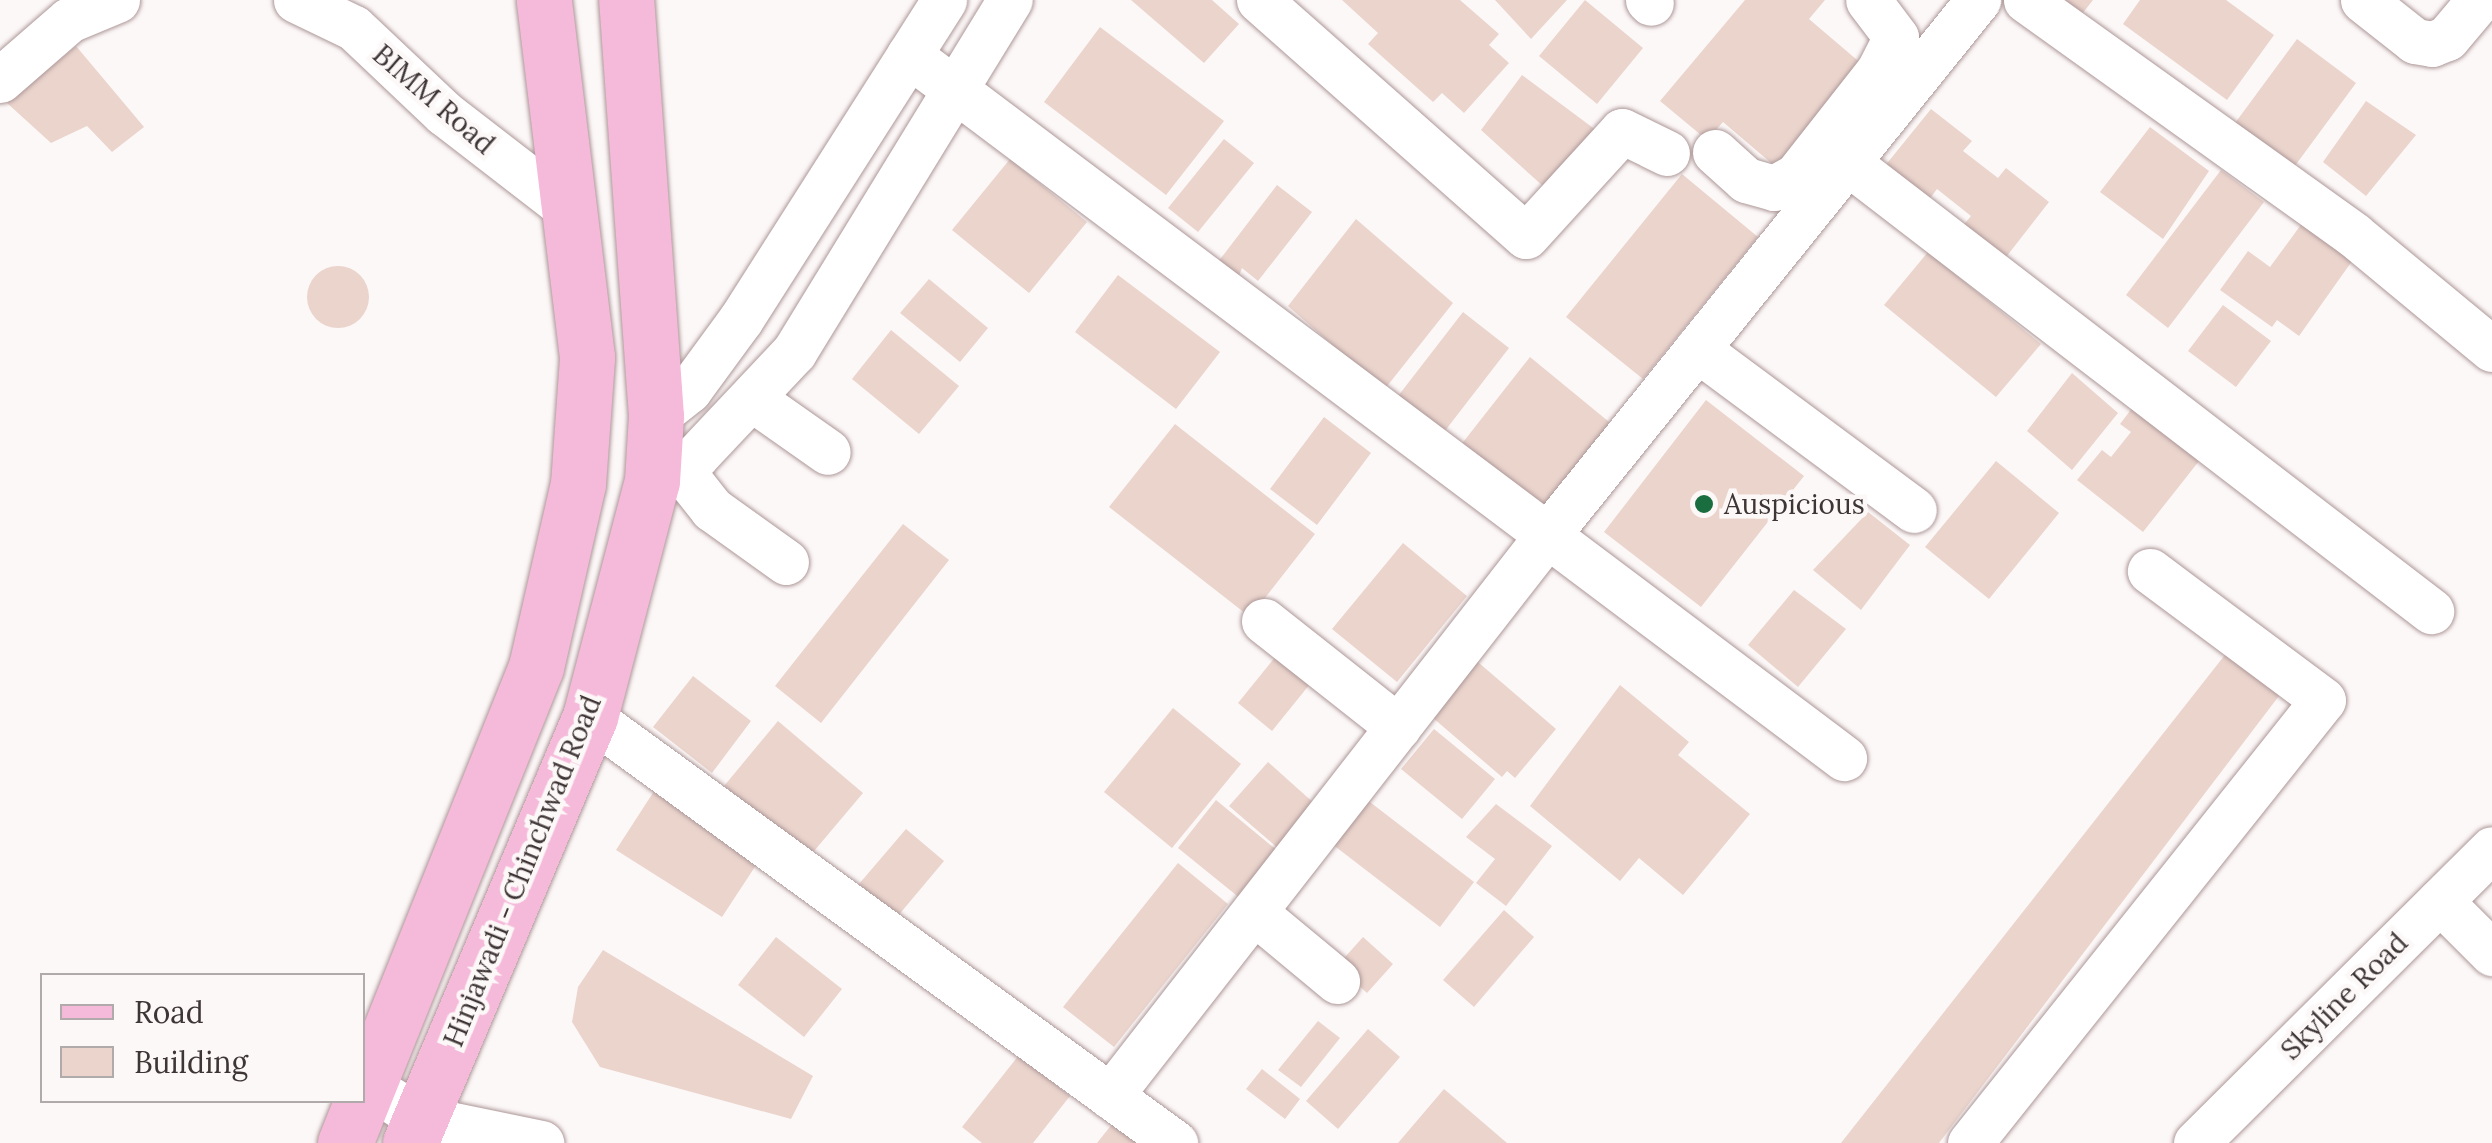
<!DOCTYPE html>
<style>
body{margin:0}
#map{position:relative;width:2492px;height:1143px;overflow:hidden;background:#fdf8f8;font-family:Lora,serif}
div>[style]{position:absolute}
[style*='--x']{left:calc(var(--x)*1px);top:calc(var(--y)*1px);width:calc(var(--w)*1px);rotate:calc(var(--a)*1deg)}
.building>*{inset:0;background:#ead4cc}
.round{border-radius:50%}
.roads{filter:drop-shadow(0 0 2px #ad9798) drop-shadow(0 0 2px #ad9798)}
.minor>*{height:45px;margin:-22.5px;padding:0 22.5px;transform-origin:22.5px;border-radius:22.5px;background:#fff}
.major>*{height:55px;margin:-27.5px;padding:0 27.5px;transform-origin:27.5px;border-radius:27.5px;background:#f5b9da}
.dots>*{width:28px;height:28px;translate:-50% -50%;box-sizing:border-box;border:5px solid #fdf8f8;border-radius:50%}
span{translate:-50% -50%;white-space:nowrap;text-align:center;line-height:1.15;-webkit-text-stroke:9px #fdf8f8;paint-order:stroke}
.street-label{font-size:28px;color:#3e3535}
.poi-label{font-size:28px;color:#3e3535}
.left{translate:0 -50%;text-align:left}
.legend{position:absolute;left:40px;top:973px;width:325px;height:130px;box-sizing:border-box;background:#fdf8f8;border:2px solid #b1aaaa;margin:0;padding:12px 18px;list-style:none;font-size:30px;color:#3e3535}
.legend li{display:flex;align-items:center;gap:20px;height:50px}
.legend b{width:50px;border:2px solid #b1aaaa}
</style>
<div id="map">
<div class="building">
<div style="clip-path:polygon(1131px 0,1212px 0,1239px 24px,1204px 63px)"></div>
<div style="clip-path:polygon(1342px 0,1460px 0,1499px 34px,1489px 45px,1509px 63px,1464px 113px,1442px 93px,1433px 102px,1368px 44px,1378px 33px)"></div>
<div style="clip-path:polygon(1495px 0,1567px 0,1531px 39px)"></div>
<div style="clip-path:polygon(1585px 0,1643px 48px,1597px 104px,1539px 56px)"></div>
<div style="clip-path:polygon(1745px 0,1825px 0,1809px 19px,1870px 71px,1784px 174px,1723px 122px,1707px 140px,1660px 101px)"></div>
<div style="clip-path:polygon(2044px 0,2093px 0,2075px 23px)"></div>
<div style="clip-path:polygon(2140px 0,2226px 0,2274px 35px,2227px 100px,2123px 24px)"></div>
<div style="clip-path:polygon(1100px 27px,1224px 121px,1166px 195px,1044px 102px)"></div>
<div style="clip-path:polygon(2297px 39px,2356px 83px,2283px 182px,2224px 138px)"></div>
<div style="clip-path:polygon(76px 46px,144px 127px,112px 152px,87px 126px,51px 143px,7px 103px)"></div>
<div style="clip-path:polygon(1522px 75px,1608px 139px,1554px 196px,1481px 130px)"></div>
<div style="clip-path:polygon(2366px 101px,2416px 135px,2366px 196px,2323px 162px)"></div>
<div style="clip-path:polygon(1931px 109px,1972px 141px,1963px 151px,1998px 178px,2006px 168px,2049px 202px,2003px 261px,1961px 228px,1971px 216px,1937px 189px,1928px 201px,1884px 167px)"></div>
<div style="clip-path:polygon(2150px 127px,2209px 171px,2163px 239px,2100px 192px)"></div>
<div style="clip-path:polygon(1224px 139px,1254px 163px,1198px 232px,1168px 208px)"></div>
<div style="clip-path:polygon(1010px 159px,1087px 222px,1029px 293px,952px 230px)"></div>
<div style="clip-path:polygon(2221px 170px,2264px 202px,2168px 328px,2126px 295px)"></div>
<div style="clip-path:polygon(1682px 174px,1758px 237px,1643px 379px,1566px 317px)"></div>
<div style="clip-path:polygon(1277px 185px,1312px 212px,1258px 281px,1242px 268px,1238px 278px,1218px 262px)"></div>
<div style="clip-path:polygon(2311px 211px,2362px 247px,2299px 336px,2277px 320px,2272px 327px,2220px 290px,2248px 251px,2270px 267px)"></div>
<div style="clip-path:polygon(1356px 219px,1453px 303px,1384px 390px,1288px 306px)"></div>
<div style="clip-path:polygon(1928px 252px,2041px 344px,1996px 397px,1884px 305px)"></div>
<div class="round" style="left:307px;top:266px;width:62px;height:62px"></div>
<div style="clip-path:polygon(1118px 275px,1220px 352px,1176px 409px,1075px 332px)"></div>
<div style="clip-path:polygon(929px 279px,988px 328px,960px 362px,900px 313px)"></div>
<div style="clip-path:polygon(2223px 305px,2271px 341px,2236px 387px,2188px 351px)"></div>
<div style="clip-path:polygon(1463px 312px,1509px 348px,1441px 436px,1395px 400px)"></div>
<div style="clip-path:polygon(891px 330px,959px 386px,919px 434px,852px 379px)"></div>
<div style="clip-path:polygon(1530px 357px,1614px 426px,1539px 519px,1453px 455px)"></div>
<div style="clip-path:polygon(2072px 373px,2118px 413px,2072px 470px,2027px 431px)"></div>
<div style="clip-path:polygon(1706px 400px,1804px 476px,1701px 607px,1604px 532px)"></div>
<div style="clip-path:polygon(2136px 403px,2203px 456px,2143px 532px,2077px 480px,2102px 450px,2111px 457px,2131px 432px,2120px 424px)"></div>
<div style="clip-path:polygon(1324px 417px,1371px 453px,1317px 525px,1270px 489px)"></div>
<div style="clip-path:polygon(1175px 424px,1315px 534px,1250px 617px,1109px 507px)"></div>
<div style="clip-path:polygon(1996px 461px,2059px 513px,1989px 599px,1925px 547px)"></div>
<div style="clip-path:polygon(1868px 512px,1910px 545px,1861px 610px,1813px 570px)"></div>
<div style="clip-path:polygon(903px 524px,949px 560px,821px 723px,775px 686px)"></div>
<div style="clip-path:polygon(1403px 543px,1467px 596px,1397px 682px,1332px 629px)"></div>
<div style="clip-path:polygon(1794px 590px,1846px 629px,1798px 687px,1748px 645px)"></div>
<div style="clip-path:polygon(2228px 651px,2285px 688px,1939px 1143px,1841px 1143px)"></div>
<div style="clip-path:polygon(1276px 656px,1310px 684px,1272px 731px,1238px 703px)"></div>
<div style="clip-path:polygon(1472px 657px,1556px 729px,1515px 778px,1507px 771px,1502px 777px,1426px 712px)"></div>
<div style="clip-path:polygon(693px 676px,751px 721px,712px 773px,653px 727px)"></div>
<div style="clip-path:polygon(1620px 685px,1689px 742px,1678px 755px,1750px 814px,1683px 895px,1639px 858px,1620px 881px,1530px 806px)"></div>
<div style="clip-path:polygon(1173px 708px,1241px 764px,1172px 848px,1104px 792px)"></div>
<div style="clip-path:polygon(778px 721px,863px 793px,809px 857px,724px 786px)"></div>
<div style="clip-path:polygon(1434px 729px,1495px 779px,1462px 819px,1401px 769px)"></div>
<div style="clip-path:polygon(1268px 762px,1325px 813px,1287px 856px,1229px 806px)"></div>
<div style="clip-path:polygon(658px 785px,764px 853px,722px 917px,616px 850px)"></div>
<div style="clip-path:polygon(1366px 799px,1474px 882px,1440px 927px,1332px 844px)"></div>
<div style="clip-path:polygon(1216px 800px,1279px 852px,1241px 899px,1178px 848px)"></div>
<div style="clip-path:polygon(1496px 804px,1552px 846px,1506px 906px,1476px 883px,1495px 859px,1466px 837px)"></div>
<div style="clip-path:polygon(906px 829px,944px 861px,897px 917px,859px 884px)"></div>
<div style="clip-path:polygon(1178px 863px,1228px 904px,1114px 1047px,1063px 1007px)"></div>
<div style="clip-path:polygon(1504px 910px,1534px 937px,1474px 1007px,1443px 980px)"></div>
<div style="clip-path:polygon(776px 937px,842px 989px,804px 1037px,738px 985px)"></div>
<div style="clip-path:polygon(1363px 937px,1393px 964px,1367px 993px,1337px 966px)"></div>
<div style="clip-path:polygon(603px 950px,813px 1076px,791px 1119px,600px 1067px,572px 1022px,578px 987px)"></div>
<div style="clip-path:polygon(1318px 1021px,1340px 1038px,1301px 1087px,1278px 1070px)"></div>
<div style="clip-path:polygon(1368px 1029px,1400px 1057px,1338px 1129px,1306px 1101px)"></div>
<div style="clip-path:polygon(1019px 1055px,1070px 1096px,1033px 1143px,982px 1143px,962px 1127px)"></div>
<div style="clip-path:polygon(1262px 1069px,1300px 1099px,1285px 1119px,1246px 1089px)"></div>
<div style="clip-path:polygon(1444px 1089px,1507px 1143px,1398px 1143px)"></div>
<div style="clip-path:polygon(1113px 1123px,1137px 1143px,1097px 1143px)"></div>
</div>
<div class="roads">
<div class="minor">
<div style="--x:296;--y:0;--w:64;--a:25.8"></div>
<div style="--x:354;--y:28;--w:124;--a:43.4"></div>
<div style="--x:444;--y:113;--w:155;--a:37.7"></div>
<div style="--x:1259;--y:0;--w:356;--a:41.5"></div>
<div style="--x:1526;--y:236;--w:142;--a:-47.6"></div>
<div style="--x:1622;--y:131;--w:50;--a:26.1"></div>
<div style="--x:1648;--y:0;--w:4;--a:45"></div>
<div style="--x:2026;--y:0;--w:403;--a:35.6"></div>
<div style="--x:2354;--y:235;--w:179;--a:39.6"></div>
<div style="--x:2363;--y:0;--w:66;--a:38.3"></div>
<div style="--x:2415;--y:41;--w:17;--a:10"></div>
<div style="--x:2432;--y:44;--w:16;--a:-22"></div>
<div style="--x:2447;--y:38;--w:50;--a:-49.9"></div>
<div style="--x:909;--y:55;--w:1170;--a:36.94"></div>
<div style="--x:0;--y:80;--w:91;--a:-41"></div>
<div style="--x:69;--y:20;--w:52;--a:-22.6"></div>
<div style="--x:1715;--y:152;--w:42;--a:42.1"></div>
<div style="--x:1746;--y:180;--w:29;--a:16"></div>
<div style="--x:1774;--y:188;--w:25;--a:-29"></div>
<div style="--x:1796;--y:176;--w:135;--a:-51.9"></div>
<div style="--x:1879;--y:70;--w:37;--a:-63"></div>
<div style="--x:1896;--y:37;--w:46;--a:-127.1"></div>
<div style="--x:1847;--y:162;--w:737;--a:37.55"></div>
<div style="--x:1697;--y:349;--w:270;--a:36.6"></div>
<div style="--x:754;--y:400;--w:90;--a:35.1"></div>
<div style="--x:656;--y:416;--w:42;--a:-38.2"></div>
<div style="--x:689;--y:390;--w:88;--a:-53.8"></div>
<div style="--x:741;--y:319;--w:378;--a:-57.5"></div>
<div style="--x:678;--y:466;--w:55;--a:51.7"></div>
<div style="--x:712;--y:509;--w:91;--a:35.6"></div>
<div style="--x:652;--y:481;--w:51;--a:-29.6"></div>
<div style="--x:696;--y:456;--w:143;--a:-46.7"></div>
<div style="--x:794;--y:352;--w:413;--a:-58.5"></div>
<div style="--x:1264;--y:621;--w:171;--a:38.3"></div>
<div style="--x:590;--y:717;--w:724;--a:36.06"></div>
<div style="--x:2440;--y:901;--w:74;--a:45"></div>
<div style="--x:1254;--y:912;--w:108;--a:39.7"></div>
<div style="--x:369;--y:1086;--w:60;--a:32.1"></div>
<div style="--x:420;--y:1118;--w:124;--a:11.7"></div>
<div style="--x:1110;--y:1096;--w:708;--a:-52.06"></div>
<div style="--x:1545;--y:538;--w:691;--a:-51.17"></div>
<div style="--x:1970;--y:1143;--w:566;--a:-51.45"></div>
<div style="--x:2323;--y:700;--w:216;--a:-143.3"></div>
<div style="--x:2196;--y:1143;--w:417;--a:-44.8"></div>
</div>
<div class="major">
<div style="--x:345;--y:1143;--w:513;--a:-68.14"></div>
<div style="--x:536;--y:667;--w:188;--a:-77.1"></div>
<div style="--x:578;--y:484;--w:127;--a:-85.9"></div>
<div style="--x:587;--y:357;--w:360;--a:-96.9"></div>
<div style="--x:410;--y:1143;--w:462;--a:-67.1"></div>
<div style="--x:590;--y:717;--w:244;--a:-75.3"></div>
<div style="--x:652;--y:481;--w:65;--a:-86.5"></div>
<div style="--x:656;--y:416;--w:417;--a:-94.1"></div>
</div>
</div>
<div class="dots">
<div style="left:1704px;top:504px;background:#196d3f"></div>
</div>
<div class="street-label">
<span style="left:434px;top:99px;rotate:41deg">BIMM Road</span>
<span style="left:522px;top:871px;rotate:-68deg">Hinjawadi - Chinchwad Road</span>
<span style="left:2344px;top:996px;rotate:-45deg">Skyline Road</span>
</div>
<div class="poi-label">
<span class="left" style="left:1724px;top:504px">Auspicious</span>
</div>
<ul class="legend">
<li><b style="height:12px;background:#f5b9da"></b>Road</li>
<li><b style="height:28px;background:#ead4cc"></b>Building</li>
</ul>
</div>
